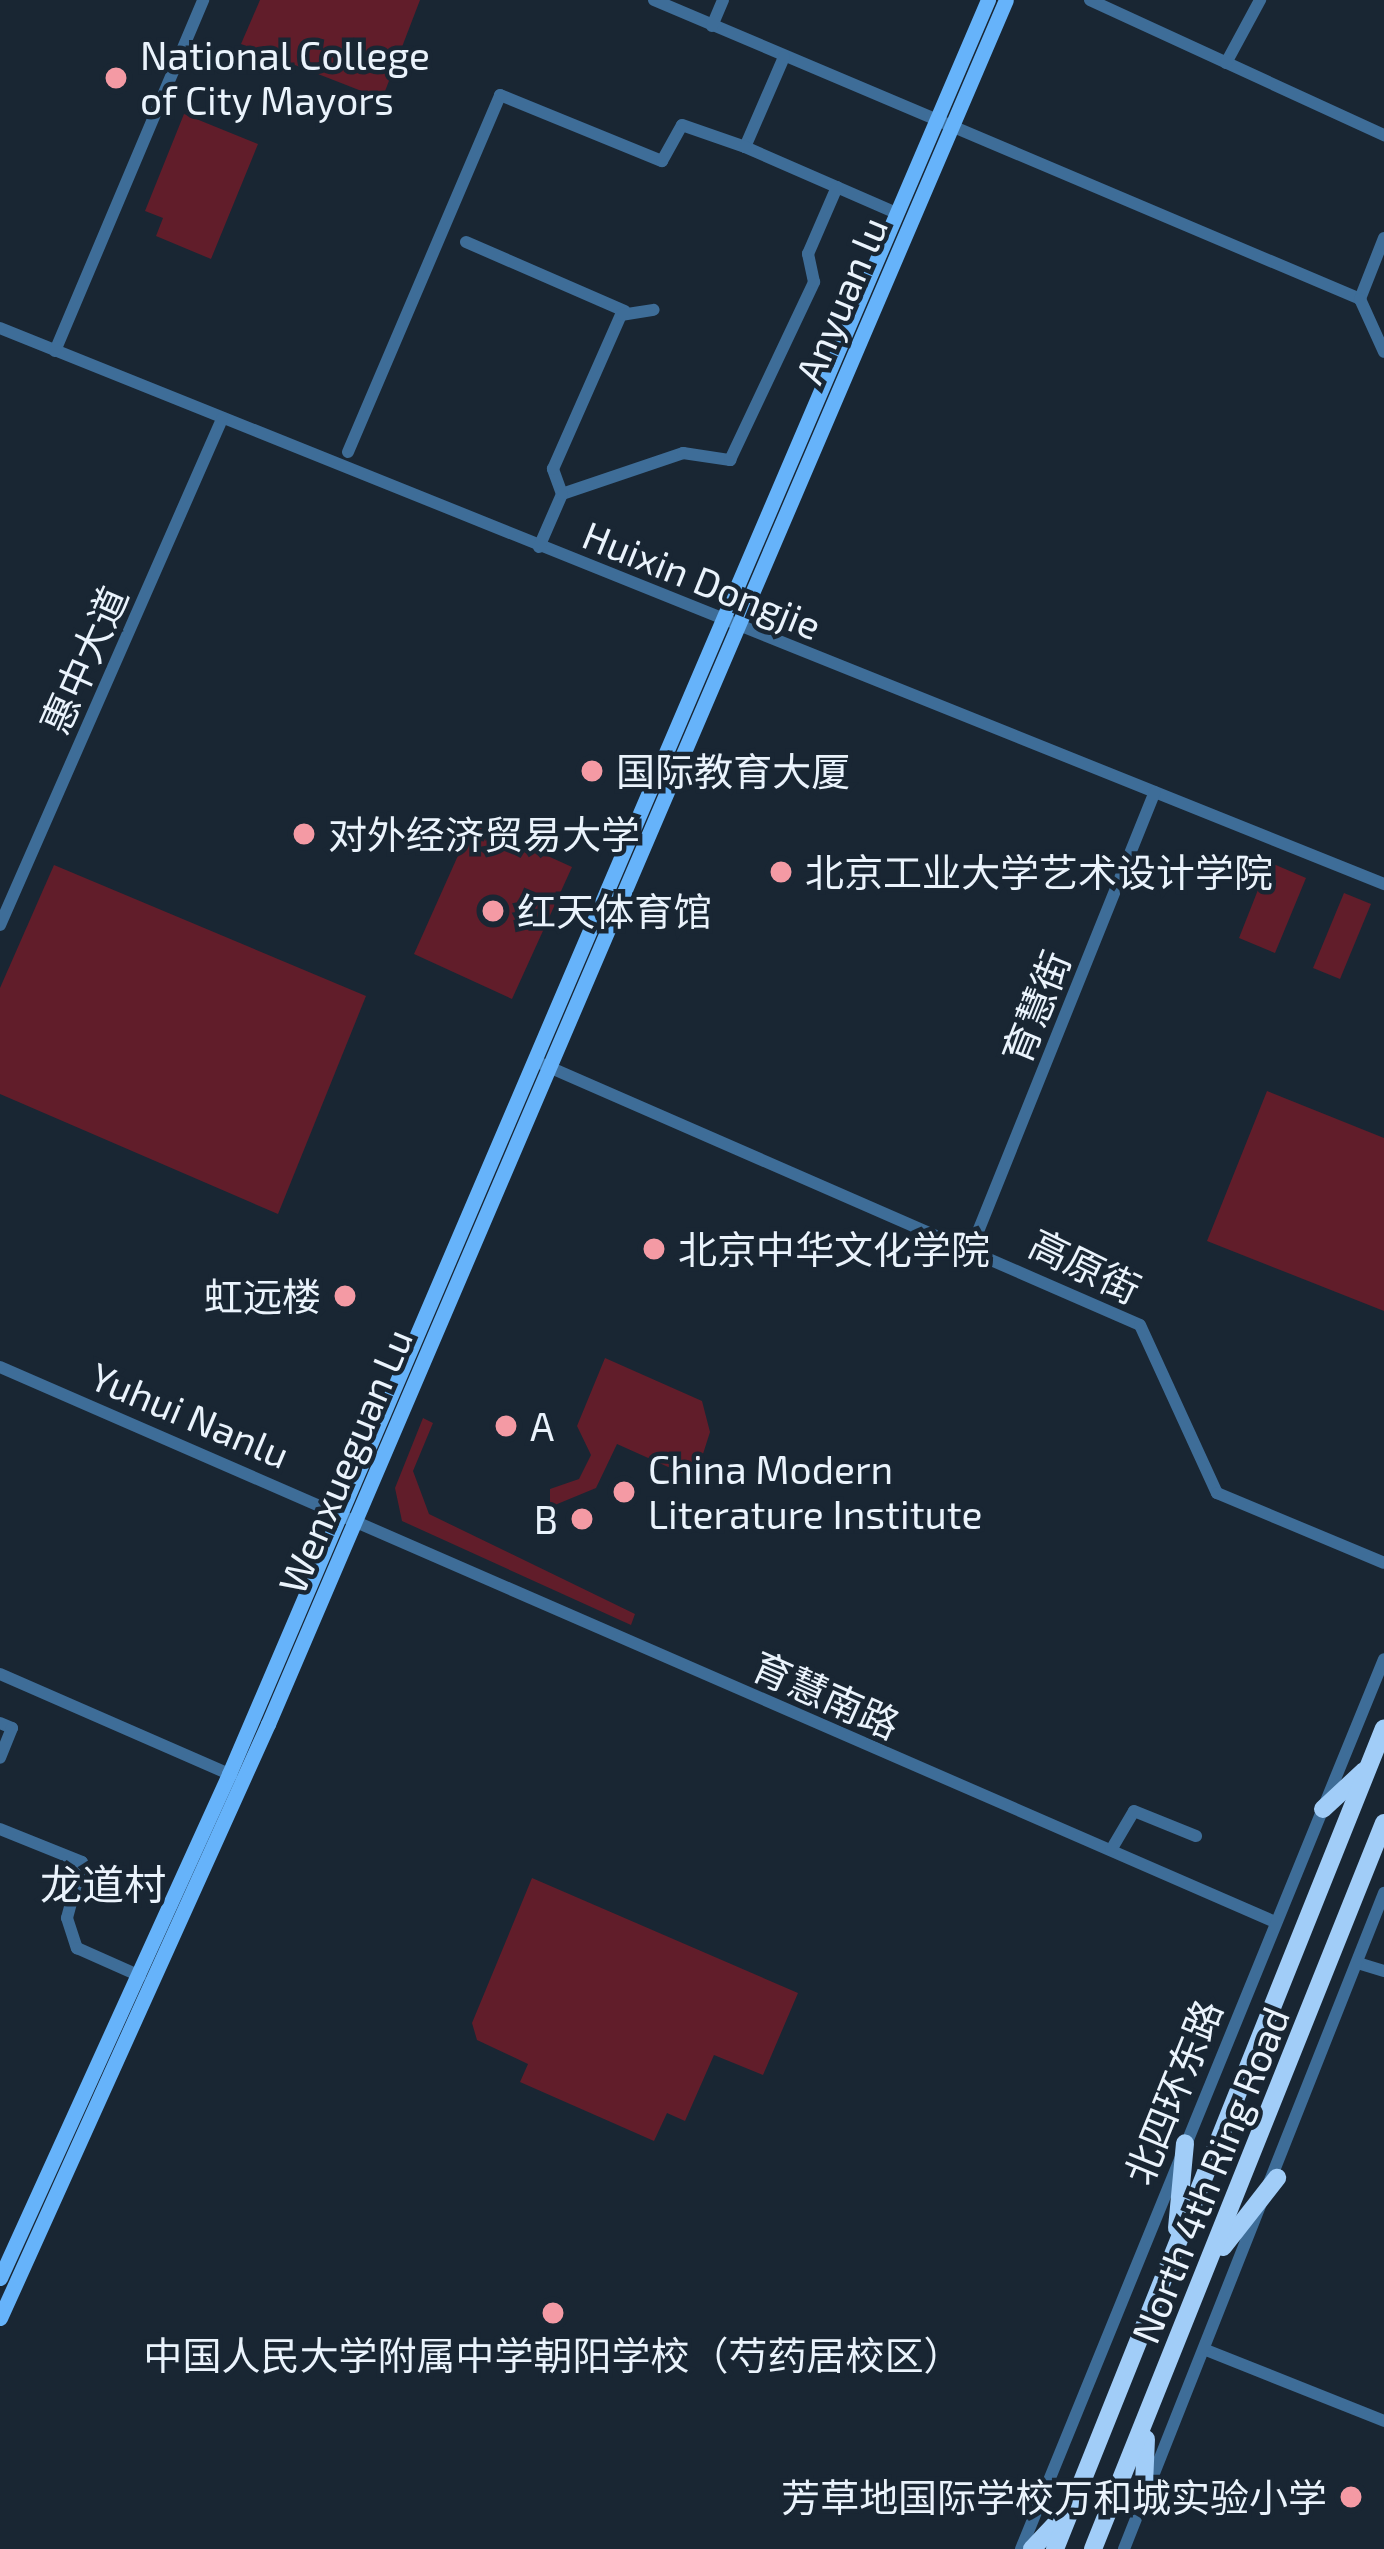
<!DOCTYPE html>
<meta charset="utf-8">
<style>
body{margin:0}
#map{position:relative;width:1384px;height:2549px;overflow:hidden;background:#192633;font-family:"Exo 2","Noto Sans SC",sans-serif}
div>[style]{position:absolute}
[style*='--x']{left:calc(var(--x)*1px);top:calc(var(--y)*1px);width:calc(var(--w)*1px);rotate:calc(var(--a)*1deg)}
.green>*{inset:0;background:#611d2a}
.minor>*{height:12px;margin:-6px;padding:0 6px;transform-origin:6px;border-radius:6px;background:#3e6d98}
.major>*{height:15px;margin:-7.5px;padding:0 7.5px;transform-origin:7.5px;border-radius:7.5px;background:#66b3fa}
.highway>*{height:18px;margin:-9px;padding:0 9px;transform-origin:9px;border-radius:9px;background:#a1cdf8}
.dots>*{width:33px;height:33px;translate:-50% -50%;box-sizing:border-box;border:6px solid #192633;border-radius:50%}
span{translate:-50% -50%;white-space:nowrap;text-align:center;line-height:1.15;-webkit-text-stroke:9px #192633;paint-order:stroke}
.poi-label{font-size:39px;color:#eaf3fc}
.left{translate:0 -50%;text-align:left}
.right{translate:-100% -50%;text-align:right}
.street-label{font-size:39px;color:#eaf3fc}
.neighbourhood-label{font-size:42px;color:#eaf3fc}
</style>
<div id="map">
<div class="green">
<div style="clip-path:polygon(260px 0,420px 0,382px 99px,241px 44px)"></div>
<div style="clip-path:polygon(184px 114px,258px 144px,211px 259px,156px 236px,163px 218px,145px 211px)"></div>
<div style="clip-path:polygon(473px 822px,572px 867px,512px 999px,414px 954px)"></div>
<div style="clip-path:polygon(1269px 862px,1306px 878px,1275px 953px,1239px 938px)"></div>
<div style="clip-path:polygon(54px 865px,366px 996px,278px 1214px,0 1094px,0 988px)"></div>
<div style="clip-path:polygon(1344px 893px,1371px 904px,1340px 979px,1313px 968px)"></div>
<div style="clip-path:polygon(1267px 1091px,1384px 1138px,1384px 1311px,1207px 1241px)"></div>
<div style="clip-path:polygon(605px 1358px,702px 1401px,710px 1432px,695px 1479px,617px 1444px,596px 1488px,550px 1507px,550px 1489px,579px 1479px,591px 1455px,577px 1426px)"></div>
<div style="clip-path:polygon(423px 1418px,433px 1423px,413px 1471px,429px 1514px,635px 1614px,631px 1625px,402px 1521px,395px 1488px)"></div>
<div style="clip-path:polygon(532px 1878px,798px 1993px,763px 2075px,714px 2055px,685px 2121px,667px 2113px,654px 2141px,520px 2082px,528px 2064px,477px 2040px,472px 2023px)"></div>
</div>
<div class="minor">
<div style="--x:654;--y:0;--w:767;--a:22.95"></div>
<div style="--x:1090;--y:0;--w:324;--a:24.7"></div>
<div style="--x:712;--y:26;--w:28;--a:-67"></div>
<div style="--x:784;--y:57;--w:98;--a:113.4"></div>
<div style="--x:745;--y:147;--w:167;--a:23.6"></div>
<div style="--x:1226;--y:63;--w:72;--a:-61.6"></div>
<div style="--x:1384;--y:238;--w:66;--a:111.5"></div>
<div style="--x:1360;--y:299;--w:58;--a:65.6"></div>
<div style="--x:466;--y:242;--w:173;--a:23.5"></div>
<div style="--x:0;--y:328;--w:1492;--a:21.89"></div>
<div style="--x:55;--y:351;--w:381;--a:-67.1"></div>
<div style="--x:348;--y:452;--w:388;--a:-66.9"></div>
<div style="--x:500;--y:95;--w:175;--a:22.2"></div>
<div style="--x:662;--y:161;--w:41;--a:-60.9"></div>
<div style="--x:682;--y:125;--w:67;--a:19.2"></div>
<div style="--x:562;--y:494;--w:128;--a:-18.7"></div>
<div style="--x:683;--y:453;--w:48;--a:8.5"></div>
<div style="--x:730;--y:460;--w:197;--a:-64.7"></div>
<div style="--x:814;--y:282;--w:29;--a:-102"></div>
<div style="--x:808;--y:254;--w:73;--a:-66.6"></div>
<div style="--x:539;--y:547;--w:58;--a:-66.5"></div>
<div style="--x:562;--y:494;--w:27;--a:-110"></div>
<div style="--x:553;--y:469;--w:168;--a:-66.2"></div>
<div style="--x:621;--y:315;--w:33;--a:-9"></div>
<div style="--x:0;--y:925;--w:553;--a:-66.31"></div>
<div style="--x:542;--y:1064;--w:652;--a:23.58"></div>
<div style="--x:1140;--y:1325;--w:185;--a:65.4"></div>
<div style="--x:1217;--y:1493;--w:181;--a:22.7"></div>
<div style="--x:973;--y:1244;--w:487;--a:-68.1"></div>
<div style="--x:0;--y:1367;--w:1391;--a:23.52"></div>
<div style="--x:0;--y:1674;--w:250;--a:23.6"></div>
<div style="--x:0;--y:1723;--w:13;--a:23"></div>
<div style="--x:12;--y:1728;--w:32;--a:112"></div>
<div style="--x:0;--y:1829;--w:88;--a:21.9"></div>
<div style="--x:82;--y:1862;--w:58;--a:105"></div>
<div style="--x:67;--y:1918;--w:32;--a:72"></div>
<div style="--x:77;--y:1948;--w:69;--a:24"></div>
<div style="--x:1111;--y:1850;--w:45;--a:-59.5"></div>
<div style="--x:1134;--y:1811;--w:67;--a:22"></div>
<div style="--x:1361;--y:1964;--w:24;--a:17"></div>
<div style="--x:1206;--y:2350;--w:192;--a:21.7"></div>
<div style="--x:1021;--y:2549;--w:961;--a:-67.81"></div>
<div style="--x:1124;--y:2549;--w:706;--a:-68.38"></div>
</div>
<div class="major">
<div style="--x:0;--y:2278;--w:554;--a:-65.56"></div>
<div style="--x:229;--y:1774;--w:1930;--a:-66.84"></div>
<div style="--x:0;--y:2318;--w:652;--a:-65.72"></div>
<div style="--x:268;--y:1724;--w:1875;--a:-66.83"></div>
</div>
<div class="highway">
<div style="--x:1323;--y:1809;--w:56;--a:-42.8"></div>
<div style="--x:1177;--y:2228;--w:85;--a:-84.6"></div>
<div style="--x:1223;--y:2247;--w:88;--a:-52"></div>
<div style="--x:1143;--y:2507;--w:68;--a:-87.5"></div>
<div style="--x:1032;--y:2549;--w:47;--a:-46.7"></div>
<div style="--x:1055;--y:2549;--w:884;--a:-68.16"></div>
<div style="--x:1093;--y:2549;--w:782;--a:-68.16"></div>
</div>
<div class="dots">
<div style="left:116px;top:78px;background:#f49aa4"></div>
<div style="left:592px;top:771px;background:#f49aa4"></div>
<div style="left:304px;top:834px;background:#f49aa4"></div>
<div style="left:781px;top:872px;background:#f49aa4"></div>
<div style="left:493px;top:911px;background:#f49aa4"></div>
<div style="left:654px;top:1249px;background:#f49aa4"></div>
<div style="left:345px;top:1296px;background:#f49aa4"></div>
<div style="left:506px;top:1426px;background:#f49aa4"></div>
<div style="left:624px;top:1492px;background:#f49aa4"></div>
<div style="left:582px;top:1519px;background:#f49aa4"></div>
<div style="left:553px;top:2313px;background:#f49aa4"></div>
<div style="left:1351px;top:2497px;background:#f49aa4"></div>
</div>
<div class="poi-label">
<span class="left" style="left:140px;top:78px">National College<br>of City Mayors</span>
<span class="left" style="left:616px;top:771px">国际教育大厦</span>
<span class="left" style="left:328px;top:834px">对外经济贸易大学</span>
<span class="left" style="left:805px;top:872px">北京工业大学艺术设计学院</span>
<span class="left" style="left:517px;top:911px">红天体育馆</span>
<span class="left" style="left:678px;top:1249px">北京中华文化学院</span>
<span class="right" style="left:321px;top:1296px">虹远楼</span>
<span class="left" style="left:530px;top:1426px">A</span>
<span class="left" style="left:648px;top:1492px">China Modern<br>Literature Institute</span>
<span class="right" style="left:558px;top:1519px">B</span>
<span style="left:553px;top:2355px">中国人民大学附属中学朝阳学校（芍药居校区）</span>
<span class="right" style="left:1327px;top:2497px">芳草地国际学校万和城实验小学</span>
</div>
<div class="street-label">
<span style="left:841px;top:300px;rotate:-67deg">Anyuan lu</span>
<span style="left:702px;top:580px;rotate:22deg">Huixin Dongjie</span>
<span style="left:84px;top:660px;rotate:-66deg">惠中大道</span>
<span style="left:1036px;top:1007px;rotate:-68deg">育慧街</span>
<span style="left:1085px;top:1266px;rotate:26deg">高原街</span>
<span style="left:190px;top:1415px;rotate:23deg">Yuhui Nanlu</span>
<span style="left:345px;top:1461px;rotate:-67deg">Wenxueguan Lu</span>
<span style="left:826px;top:1695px;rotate:24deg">育慧南路</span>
<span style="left:1173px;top:2092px;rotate:-68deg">北四环东路</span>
<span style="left:1210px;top:2175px;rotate:-68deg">North 4th Ring Road</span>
</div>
<div class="neighbourhood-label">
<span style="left:103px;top:1883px">龙道村</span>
</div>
</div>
